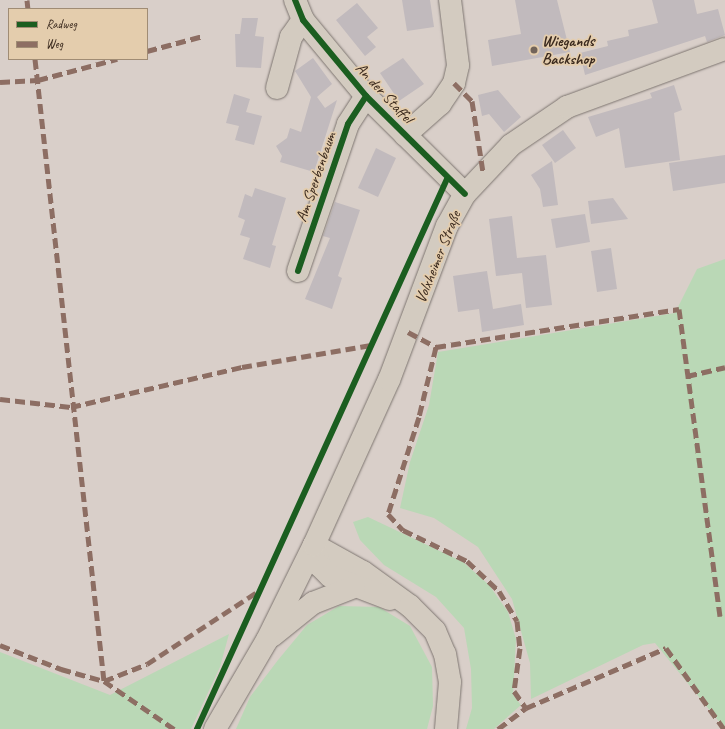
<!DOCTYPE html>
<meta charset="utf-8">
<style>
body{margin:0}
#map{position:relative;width:725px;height:729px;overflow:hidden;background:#d9cfc9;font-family:Caveat,sans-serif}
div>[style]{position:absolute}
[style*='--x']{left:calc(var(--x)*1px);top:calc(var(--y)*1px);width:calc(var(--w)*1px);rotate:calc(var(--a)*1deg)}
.green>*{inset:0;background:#bad8b6}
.building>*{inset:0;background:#c1babd}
.roads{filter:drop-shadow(0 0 1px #7d7570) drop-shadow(0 0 1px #7d7570)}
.minor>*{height:22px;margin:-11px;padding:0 11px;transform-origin:11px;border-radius:11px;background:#d3cbc0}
.major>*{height:22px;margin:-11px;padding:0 11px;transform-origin:11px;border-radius:11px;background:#d3cbc0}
.quiet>*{height:5px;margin-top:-2.5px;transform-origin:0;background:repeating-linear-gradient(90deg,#8d6e63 0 10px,transparent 0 15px)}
.cycleway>*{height:6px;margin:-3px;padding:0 3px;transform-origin:3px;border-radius:3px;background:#1b5e20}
.dots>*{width:11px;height:11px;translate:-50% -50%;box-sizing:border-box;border:2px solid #e4cdad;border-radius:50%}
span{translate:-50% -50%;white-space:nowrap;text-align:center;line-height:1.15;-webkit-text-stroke:3.5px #e4cdad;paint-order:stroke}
.poi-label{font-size:16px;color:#3b2a1e;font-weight:700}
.left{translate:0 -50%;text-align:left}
.street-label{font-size:16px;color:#3b2a1e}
.legend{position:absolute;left:8px;top:8px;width:140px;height:52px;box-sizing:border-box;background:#e4cdad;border:1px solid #a08c74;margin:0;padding:5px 7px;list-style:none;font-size:12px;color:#3b2a1e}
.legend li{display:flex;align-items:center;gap:8px;height:20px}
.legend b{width:20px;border:1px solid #a08c74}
</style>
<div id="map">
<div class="green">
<div style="clip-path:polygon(725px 259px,725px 729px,655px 643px,643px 645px,531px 699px,530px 663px,512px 599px,478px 547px,434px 518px,400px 508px,410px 462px,429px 405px,438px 352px,675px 313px,697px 269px)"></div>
<div style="clip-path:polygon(368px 517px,463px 562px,489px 585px,508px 612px,516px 639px,513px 695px,521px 705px,494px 729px,466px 729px,472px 708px,471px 669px,464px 628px,436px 597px,384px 565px,360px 540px,353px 522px)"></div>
<div style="clip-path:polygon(339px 606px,379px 607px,410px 626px,432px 667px,433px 706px,427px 729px,236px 729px,250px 697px,278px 660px,307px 625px)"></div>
<div style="clip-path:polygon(229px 634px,220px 667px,191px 729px,0 729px,0 652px,110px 695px)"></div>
</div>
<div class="building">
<div style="clip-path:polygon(402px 0,430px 0,434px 27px,407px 31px)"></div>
<div style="clip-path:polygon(515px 0,557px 0,570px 52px,492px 66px,488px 40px,521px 34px)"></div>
<div style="clip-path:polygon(652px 0,694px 0,697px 14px,718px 9px,725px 35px,707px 42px,705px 36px,585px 75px,580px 53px,608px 46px,607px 41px,629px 36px,628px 30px,658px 23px)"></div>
<div style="clip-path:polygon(357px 3px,378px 28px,367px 37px,376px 47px,365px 56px,336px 20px)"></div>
<div style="clip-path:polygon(242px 18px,258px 18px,255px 36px,264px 37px,261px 68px,236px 67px,235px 34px,240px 34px)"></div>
<div style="clip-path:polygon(313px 58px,332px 84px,317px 97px,325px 108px,337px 100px,314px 172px,280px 162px,282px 156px,276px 146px,287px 138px,290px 128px,301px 132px,311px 97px,295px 71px)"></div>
<div style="clip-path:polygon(403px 58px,424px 84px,399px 101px,380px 73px)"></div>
<div style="clip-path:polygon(674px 85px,682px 110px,674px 113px,680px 160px,625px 168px,619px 128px,596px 137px,588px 117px,652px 98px,650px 93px)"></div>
<div style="clip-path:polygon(498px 90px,521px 117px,504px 132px,489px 114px,482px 116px,478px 95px)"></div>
<div style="clip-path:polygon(234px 94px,250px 99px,246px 112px,262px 116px,254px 145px,235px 140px,239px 126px,226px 123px)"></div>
<div style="clip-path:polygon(563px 130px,576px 148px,555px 163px,542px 145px)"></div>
<div style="clip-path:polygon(376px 148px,396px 158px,378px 197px,358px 188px)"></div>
<div style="clip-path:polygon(725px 155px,725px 183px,673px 191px,669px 163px)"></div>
<div style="clip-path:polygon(552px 161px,558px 205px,543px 207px,540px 189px,531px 175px)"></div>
<div style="clip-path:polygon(255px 188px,286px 198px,272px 245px,276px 246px,270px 268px,243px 259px,250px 238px,240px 235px,245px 220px,238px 217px,245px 194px,252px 197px)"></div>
<div style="clip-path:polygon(613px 198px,628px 219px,591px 224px,588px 201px)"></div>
<div style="clip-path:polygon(335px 202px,360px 210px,338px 276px,342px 278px,332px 309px,305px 299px,330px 238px,323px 236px)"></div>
<div style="clip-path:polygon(585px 214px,590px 242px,556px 248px,551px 219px)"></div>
<div style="clip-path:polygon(512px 216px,517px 258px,546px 255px,552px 305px,526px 308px,522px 273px,496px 276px,489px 219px)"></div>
<div style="clip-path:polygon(611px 248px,617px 289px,597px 292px,591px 251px)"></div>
<div style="clip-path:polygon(487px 271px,493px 309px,521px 304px,524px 325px,482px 332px,479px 309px,458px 312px,453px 276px)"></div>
</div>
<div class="roads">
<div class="minor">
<div style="--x:295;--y:0;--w:22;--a:68"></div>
<div style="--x:303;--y:20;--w:99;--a:50.3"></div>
<div style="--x:366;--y:96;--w:139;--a:44.7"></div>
<div style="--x:277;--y:88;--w:53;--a:-74.6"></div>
<div style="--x:291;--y:37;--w:21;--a:-55"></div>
<div style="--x:405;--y:135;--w:47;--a:-41.5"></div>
<div style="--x:440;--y:104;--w:25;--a:-56"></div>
<div style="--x:454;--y:83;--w:18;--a:-77"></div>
<div style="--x:458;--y:65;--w:65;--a:-97"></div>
<div style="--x:298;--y:271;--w:155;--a:-71.2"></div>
<div style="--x:348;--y:124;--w:33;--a:-57"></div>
</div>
<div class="major">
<div style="--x:314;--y:545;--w:56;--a:28.9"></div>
<div style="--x:363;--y:572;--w:58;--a:35.9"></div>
<div style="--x:410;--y:606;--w:35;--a:45"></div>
<div style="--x:435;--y:631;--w:25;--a:67"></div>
<div style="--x:445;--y:654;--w:28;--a:80"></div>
<div style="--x:450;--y:682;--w:47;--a:94.9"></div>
<div style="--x:314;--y:545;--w:22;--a:74"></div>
<div style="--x:320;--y:566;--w:14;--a:45"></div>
<div style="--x:330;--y:576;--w:64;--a:21"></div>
<div style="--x:272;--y:636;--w:53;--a:-38.8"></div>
<div style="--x:313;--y:603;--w:44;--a:-21.3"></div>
<div style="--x:215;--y:729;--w:103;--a:-59.7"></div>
<div style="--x:267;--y:640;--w:106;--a:-63.7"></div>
<div style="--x:314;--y:545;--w:181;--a:-65.6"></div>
<div style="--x:389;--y:380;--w:165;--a:-69.4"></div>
<div style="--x:447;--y:226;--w:37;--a:-61"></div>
<div style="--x:465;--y:194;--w:67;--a:-46.8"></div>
<div style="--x:511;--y:145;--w:68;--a:-34.2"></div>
<div style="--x:567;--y:107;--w:168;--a:-20.2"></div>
</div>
</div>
<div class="quiet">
<div style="--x:27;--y:0;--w:9;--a:84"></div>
<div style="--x:147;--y:51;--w:58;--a:-15"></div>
<div style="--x:35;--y:59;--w:626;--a:83.67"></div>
<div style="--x:0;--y:82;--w:38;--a:-3"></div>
<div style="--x:38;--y:80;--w:82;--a:-14.9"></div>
<div style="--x:454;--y:83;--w:25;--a:45"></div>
<div style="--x:472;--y:101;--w:72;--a:81.2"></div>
<div style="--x:408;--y:332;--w:32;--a:28"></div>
<div style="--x:436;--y:347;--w:246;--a:-8.9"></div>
<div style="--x:679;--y:309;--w:310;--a:82.4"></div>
<div style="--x:436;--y:347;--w:72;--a:103.7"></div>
<div style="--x:419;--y:417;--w:102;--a:107.7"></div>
<div style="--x:388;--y:514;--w:22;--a:47"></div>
<div style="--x:403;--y:530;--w:71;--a:25.8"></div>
<div style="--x:467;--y:561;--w:44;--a:43.2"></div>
<div style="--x:499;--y:591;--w:35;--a:59"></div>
<div style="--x:517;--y:621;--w:27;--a:84"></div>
<div style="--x:520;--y:648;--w:43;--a:97.9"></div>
<div style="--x:514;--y:691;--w:21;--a:55"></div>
<div style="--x:526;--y:708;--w:152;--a:-23.2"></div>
<div style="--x:666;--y:648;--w:100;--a:54.4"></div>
<div style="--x:687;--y:376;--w:39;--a:-13"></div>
<div style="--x:0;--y:399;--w:71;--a:6.4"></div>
<div style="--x:71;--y:407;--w:176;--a:-13.2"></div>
<div style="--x:242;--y:367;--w:131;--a:-9.7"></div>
<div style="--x:0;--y:645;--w:66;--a:21.5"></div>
<div style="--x:61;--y:669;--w:45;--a:15.6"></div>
<div style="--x:104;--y:681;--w:85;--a:34.4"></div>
<div style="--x:104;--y:681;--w:46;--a:-21.6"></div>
<div style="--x:147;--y:664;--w:131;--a:-33.2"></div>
<div style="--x:498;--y:729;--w:35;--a:-37"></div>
</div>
<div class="cycleway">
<div style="--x:295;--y:0;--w:22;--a:68"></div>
<div style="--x:303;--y:20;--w:99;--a:50.3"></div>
<div style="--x:366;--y:96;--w:139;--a:44.7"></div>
<div style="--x:298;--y:271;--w:155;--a:-71.2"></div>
<div style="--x:348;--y:124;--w:33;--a:-57"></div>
<div style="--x:197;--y:729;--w:604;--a:-65.56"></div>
</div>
<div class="dots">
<div style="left:534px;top:50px;background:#72645a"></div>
</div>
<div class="poi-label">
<span class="left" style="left:542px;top:50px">Wiegands<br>Backshop</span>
</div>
<div class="street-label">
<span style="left:384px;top:93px;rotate:47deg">An der Staffel</span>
<span style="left:316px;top:177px;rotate:-71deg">Am Sperbenbaum</span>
<span style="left:438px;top:257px;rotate:-68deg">Volxheimer Straße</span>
</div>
<ul class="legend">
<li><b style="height:5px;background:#1b5e20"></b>Radweg</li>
<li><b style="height:5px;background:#8d6e63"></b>Weg</li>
</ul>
</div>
